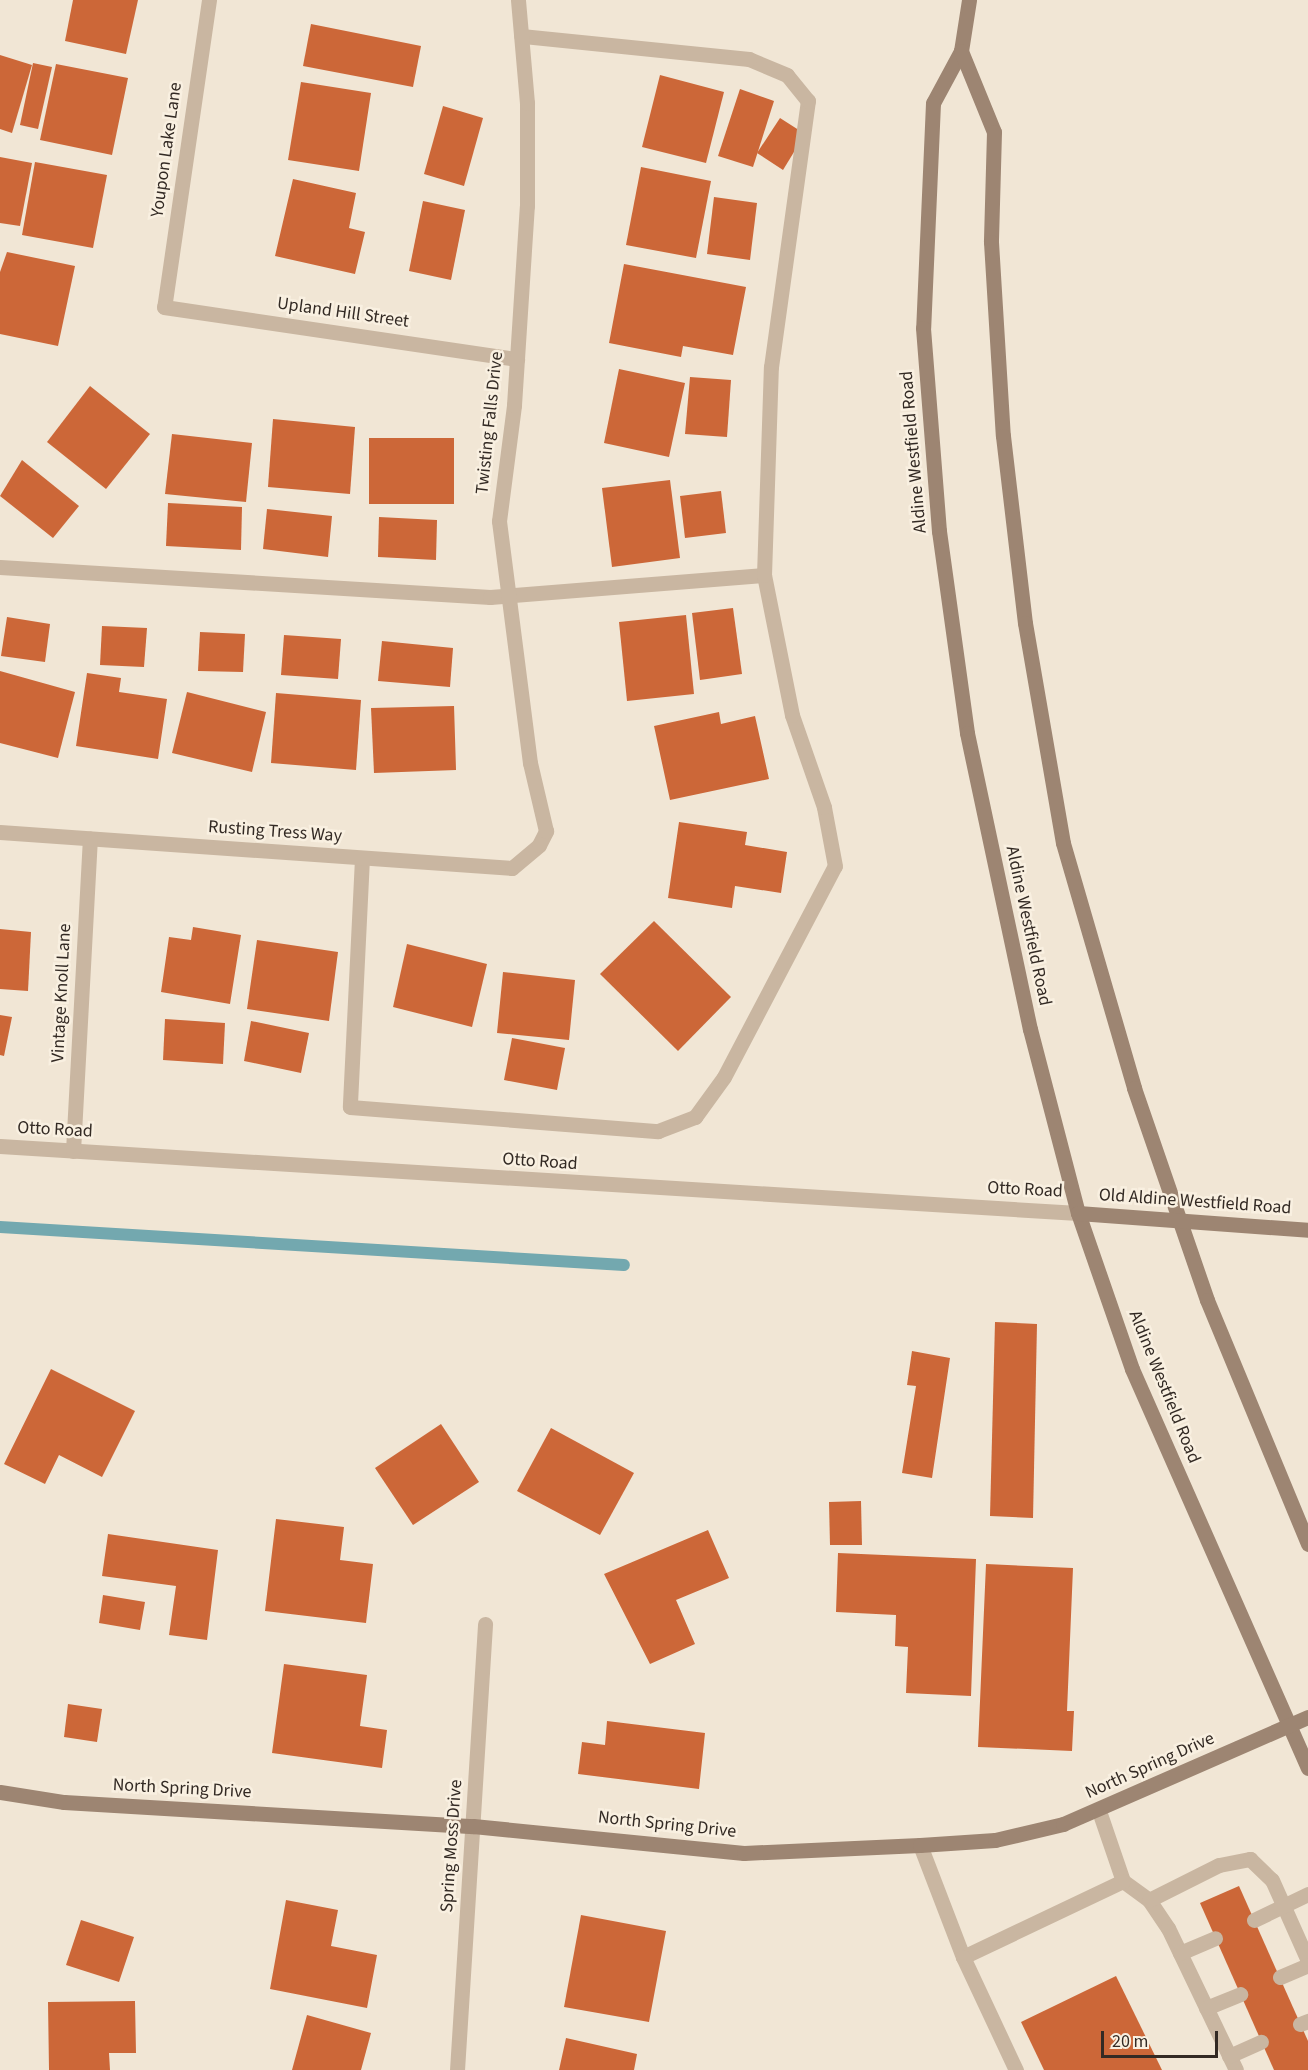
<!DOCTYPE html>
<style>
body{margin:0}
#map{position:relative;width:1308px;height:2070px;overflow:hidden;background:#f1e6d5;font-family:"Source Sans 3",sans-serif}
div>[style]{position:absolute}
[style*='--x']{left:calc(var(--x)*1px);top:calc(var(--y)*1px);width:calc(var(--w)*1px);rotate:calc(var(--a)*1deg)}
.stream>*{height:12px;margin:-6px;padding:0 6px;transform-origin:6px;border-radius:6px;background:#73a8af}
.building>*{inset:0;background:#cc6738}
.lane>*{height:15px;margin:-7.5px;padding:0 7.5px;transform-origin:7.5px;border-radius:7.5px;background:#c9b6a1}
.street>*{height:15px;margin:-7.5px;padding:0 7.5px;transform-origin:7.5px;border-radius:7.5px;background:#c9b6a1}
.secondary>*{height:15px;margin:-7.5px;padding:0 7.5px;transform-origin:7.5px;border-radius:7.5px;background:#9d8572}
span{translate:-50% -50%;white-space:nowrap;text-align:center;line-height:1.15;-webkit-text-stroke:5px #f9f0e1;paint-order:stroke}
.street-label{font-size:18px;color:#332a24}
.scale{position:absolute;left:1101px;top:2031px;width:117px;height:27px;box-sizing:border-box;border:3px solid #332a24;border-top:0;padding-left:8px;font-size:18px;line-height:21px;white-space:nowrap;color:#332a24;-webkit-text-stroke:4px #f9f0e1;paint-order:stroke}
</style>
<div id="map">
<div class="stream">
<div style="--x:0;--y:1227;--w:625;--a:3.48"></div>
</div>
<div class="building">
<div style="clip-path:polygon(73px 0,138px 0,126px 54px,65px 41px)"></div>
<div style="clip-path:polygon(311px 24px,421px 46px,413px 87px,303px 66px)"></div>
<div style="clip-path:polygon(0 55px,32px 65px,12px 133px,0 129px)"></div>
<div style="clip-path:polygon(33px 63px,52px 67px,38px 129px,20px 125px)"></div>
<div style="clip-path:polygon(56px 64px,128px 78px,112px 155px,40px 140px)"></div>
<div style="clip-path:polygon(660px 75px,724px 92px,706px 163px,642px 147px)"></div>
<div style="clip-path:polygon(301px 82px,371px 93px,359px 171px,288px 160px)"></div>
<div style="clip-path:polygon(740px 89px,774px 101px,753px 167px,718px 156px)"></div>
<div style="clip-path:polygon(443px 106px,483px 118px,464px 186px,424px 174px)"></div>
<div style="clip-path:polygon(780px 118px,805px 134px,783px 170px,757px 153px)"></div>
<div style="clip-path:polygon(0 157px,32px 163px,20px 226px,0 223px)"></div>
<div style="clip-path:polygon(35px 162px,107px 175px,93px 248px,22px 235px)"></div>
<div style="clip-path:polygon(641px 167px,711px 181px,696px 258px,626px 245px)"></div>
<div style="clip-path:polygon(293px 179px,356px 193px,349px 228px,365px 232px,355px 274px,275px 256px)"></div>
<div style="clip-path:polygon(714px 197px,757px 203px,750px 260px,707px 254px)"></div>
<div style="clip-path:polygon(423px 201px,465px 210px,451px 280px,409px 271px)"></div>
<div style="clip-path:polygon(7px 252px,75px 266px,58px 346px,0 334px,0 272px)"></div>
<div style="clip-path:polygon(624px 264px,746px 287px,733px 355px,683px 346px,681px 357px,609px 343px)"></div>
<div style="clip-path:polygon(619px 369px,685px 383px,669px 457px,604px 443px)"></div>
<div style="clip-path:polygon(690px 377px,731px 380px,727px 437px,685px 434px)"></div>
<div style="clip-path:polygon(90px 386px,150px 434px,106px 489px,47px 442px)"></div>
<div style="clip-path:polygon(273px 419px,355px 427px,350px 494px,268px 487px)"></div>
<div style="clip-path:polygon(172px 434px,252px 443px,246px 502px,165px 494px)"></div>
<div style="clip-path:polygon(369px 438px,454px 438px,454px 504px,369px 504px)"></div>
<div style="clip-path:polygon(22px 460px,79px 506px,53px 538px,0 496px)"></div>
<div style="clip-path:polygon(670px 480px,680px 558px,612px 567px,602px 488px)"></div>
<div style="clip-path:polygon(721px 491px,726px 533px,685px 538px,680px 496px)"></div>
<div style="clip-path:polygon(168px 503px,242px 507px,241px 550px,166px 546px)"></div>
<div style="clip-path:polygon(267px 509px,332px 516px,328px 557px,263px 549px)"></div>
<div style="clip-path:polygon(379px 517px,437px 520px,436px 560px,378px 557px)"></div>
<div style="clip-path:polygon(733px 608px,742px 674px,700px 680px,692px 613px)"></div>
<div style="clip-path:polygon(686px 615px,694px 694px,627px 701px,619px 622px)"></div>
<div style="clip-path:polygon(7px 617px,50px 624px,45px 662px,1px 656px)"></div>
<div style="clip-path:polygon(102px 626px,147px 628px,144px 667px,100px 665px)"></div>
<div style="clip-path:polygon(200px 632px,245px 634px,243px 672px,198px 671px)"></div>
<div style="clip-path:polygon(284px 635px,341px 639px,338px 679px,281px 675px)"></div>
<div style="clip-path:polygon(382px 641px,453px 648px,450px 687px,378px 681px)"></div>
<div style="clip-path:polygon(0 671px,75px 692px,58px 758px,0 743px)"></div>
<div style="clip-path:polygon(87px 673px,121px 678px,119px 692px,167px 699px,158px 759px,76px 746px)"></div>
<div style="clip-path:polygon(187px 692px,266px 712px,252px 772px,172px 753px)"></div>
<div style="clip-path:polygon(276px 693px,361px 700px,356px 770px,271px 763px)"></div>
<div style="clip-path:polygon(454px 706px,456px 770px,374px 773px,371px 708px)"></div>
<div style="clip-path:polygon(719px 712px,721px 724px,755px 716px,769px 779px,670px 800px,654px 726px)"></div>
<div style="clip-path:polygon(679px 822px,747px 832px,745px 845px,787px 852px,781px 893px,735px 886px,732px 908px,668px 898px)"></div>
<div style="clip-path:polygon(654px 921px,731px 997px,678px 1051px,600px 974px)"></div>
<div style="clip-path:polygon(193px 927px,241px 935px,230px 1004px,161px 992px,169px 937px,191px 940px)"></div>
<div style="clip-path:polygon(0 929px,31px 932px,28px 991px,0 989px)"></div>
<div style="clip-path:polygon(257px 940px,338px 952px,329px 1021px,247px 1009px)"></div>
<div style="clip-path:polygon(407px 944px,487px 964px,472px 1027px,393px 1007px)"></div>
<div style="clip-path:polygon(503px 972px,575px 980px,569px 1040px,497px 1033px)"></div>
<div style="clip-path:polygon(0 1015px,12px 1017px,4px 1056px,0 1055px)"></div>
<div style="clip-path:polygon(165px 1019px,225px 1023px,223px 1064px,163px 1060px)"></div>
<div style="clip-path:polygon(251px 1021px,309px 1033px,301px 1073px,244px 1061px)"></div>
<div style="clip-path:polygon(512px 1038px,565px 1048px,557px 1090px,504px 1080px)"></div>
<div style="clip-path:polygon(995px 1322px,1037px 1324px,1033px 1518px,990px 1516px)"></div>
<div style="clip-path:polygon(912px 1351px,950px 1358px,932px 1478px,902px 1473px,916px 1386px,907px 1385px)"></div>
<div style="clip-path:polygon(51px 1369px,135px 1411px,102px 1477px,59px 1455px,45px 1484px,4px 1464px)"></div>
<div style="clip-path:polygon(441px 1424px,479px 1482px,413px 1525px,375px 1468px)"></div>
<div style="clip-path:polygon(551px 1428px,634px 1473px,600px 1535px,517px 1491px)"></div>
<div style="clip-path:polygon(861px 1501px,862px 1545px,830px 1545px,829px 1502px)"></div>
<div style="clip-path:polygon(276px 1519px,344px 1527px,340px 1560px,373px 1564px,366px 1623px,265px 1611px)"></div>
<div style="clip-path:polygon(708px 1530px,729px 1578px,676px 1600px,695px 1644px,650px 1664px,604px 1574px)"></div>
<div style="clip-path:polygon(108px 1534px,218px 1550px,207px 1640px,169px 1635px,176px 1586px,102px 1576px)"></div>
<div style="clip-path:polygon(838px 1553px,976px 1559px,971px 1696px,906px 1693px,908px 1647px,895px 1646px,896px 1615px,836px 1612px)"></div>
<div style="clip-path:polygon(986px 1564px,1073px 1568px,1067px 1711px,1074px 1711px,1072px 1751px,978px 1747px)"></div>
<div style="clip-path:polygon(103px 1595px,145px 1602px,140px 1630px,99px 1623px)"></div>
<div style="clip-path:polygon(284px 1664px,367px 1675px,360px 1726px,387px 1730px,382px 1768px,272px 1753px)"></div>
<div style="clip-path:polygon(68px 1704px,102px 1709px,97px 1742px,64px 1737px)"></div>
<div style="clip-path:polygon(607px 1721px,705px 1733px,699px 1789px,578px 1774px,582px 1742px,605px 1745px)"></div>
<div style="clip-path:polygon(1239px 1886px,1308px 2041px,1308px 2070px,1274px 2070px,1200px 1903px)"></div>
<div style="clip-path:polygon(286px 1900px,338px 1910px,331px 1946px,377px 1955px,367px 2008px,270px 1989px)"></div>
<div style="clip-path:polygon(581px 1915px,666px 1931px,649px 2022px,564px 2007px)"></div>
<div style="clip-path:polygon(81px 1920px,134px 1937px,119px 1982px,66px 1965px)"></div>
<div style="clip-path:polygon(1116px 1976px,1162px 2070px,1044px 2070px,1021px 2022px)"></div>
<div style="clip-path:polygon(135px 2001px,136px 2053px,109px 2053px,110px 2070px,49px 2070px,48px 2002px)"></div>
<div style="clip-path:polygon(307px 2015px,371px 2033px,361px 2070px,292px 2070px)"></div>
<div style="clip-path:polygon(566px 2038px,637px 2054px,634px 2070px,559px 2070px)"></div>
</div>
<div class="lane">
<div style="--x:0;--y:567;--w:491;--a:3.5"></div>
<div style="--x:490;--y:597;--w:275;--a:-4.6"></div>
<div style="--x:362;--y:858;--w:249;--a:92.8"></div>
<div style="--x:350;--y:1107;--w:309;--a:4.5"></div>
<div style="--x:658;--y:1131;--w:40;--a:-21"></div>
<div style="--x:695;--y:1117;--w:49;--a:-54.1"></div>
<div style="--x:724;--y:1077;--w:238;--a:-62.3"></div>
<div style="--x:835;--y:866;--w:60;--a:-100.6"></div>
<div style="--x:824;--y:807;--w:97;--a:-109.2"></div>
<div style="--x:792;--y:715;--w:143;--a:-101.3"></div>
<div style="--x:764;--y:575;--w:208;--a:-88.1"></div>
<div style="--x:771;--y:367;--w:269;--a:-82.1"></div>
<div style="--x:808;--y:101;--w:33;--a:-129"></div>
<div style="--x:787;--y:75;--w:41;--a:-157.2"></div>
<div style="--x:749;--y:59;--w:229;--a:-174.2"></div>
<div style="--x:1099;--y:1811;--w:74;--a:71.1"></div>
<div style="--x:1123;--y:1881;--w:32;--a:36"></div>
<div style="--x:1149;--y:1900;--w:34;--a:56"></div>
<div style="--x:1168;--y:1928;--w:157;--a:64.4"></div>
<div style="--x:920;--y:1845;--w:120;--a:69"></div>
<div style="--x:963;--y:1957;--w:177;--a:-25.4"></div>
<div style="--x:1149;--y:1900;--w:78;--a:-26.6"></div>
<div style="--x:1219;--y:1865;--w:32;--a:-11"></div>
<div style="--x:1250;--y:1859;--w:30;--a:44"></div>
<div style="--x:1272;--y:1880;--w:89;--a:66"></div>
<div style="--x:1254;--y:1920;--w:60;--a:-25.7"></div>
<div style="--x:1180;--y:1953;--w:38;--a:-23"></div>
<div style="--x:963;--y:1957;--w:125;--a:64.9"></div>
<div style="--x:1280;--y:1977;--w:30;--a:-23"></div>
<div style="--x:1206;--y:2008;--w:37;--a:-22"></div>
<div style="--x:1300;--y:2024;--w:9;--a:-21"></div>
<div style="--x:1229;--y:2056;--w:35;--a:-24"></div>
</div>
<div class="street">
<div style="--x:209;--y:0;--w:310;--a:98.3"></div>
<div style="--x:164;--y:307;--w:357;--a:8.4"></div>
<div style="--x:0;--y:832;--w:513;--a:4.02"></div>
<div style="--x:512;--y:868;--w:35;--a:-40"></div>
<div style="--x:539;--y:845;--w:16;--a:-63"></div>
<div style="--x:546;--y:831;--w:70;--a:-103.2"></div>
<div style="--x:530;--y:763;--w:244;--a:-97.3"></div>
<div style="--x:499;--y:521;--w:117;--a:-82.6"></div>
<div style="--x:514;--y:405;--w:199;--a:-86.3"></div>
<div style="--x:527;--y:206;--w:103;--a:-90"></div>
<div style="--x:527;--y:103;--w:103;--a:-95"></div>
<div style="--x:0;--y:1146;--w:1080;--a:3.56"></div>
<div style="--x:73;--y:1151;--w:313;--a:-86.9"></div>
<div style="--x:457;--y:2070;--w:447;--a:-86.4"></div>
</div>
<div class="secondary">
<div style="--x:969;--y:0;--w:52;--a:98.9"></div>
<div style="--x:961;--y:51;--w:59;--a:118.3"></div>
<div style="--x:933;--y:103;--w:225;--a:92.5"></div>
<div style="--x:923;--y:328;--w:204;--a:85.5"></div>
<div style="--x:939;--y:531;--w:204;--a:82.1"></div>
<div style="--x:967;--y:733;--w:303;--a:78"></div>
<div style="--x:1030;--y:1029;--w:190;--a:75.4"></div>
<div style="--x:1078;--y:1213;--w:165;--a:70.9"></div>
<div style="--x:1132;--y:1369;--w:436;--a:66.2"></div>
<div style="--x:961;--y:51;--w:87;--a:67.8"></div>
<div style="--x:994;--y:132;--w:110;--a:91.6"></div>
<div style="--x:991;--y:242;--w:194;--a:86.5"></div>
<div style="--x:1003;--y:436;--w:188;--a:83.3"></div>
<div style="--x:1025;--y:623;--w:223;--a:80.2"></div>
<div style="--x:1063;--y:843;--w:255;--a:73.8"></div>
<div style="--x:1134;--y:1088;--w:224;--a:71"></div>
<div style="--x:1207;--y:1300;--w:264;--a:67.5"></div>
<div style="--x:1078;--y:1213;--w:231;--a:4.2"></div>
<div style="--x:0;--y:1792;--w:65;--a:8.9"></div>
<div style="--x:64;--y:1802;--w:410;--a:3.4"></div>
<div style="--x:473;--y:1826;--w:272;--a:5.7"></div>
<div style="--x:744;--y:1853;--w:176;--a:-2.6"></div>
<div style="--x:920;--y:1845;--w:75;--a:-3.8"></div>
<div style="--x:995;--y:1840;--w:70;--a:-13.2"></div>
<div style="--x:1063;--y:1824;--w:267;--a:-23.6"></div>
</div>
<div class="street-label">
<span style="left:167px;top:150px;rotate:-82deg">Youpon Lake Lane</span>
<span style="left:343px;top:313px;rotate:8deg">Upland Hill Street</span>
<span style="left:490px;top:423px;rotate:-84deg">Twisting Falls Drive</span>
<span style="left:914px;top:452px;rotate:-95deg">Aldine Westfield Road</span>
<span style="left:275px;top:832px;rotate:4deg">Rusting Tress Way</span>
<span style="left:1028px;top:926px;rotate:78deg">Aldine Westfield Road</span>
<span style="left:62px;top:993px;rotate:-87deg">Vintage Knoll Lane</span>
<span style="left:55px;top:1130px;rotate:3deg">Otto Road</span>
<span style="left:540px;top:1162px;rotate:4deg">Otto Road</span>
<span style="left:1025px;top:1190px;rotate:3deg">Otto Road</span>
<span style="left:1195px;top:1202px;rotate:4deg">Old Aldine Westfield Road</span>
<span style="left:1164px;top:1387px;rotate:68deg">Aldine Westfield Road</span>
<span style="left:1150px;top:1766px;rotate:-24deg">North Spring Drive</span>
<span style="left:182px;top:1789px;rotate:3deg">North Spring Drive</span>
<span style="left:667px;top:1825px;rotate:6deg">North Spring Drive</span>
<span style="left:452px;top:1846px;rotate:-86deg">Spring Moss Drive</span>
</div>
<div class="scale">20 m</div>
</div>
